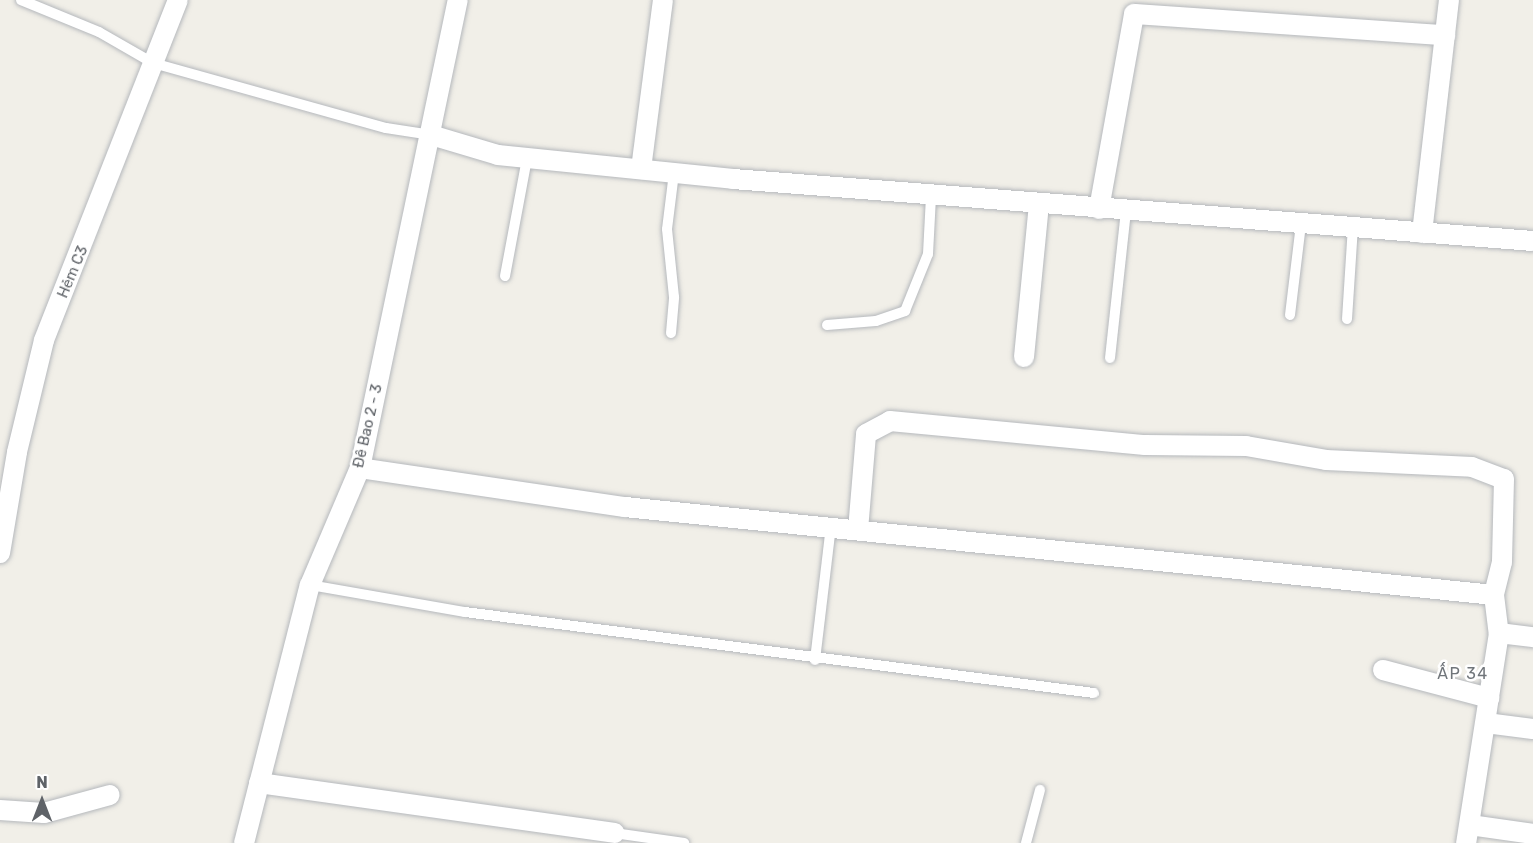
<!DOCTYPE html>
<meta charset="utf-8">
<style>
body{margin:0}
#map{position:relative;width:1533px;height:843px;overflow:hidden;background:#f1efe8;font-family:Rubik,sans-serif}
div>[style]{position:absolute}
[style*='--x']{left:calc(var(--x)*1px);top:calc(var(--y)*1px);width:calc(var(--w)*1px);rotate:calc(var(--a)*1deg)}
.roads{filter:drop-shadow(0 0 2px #b5b8bc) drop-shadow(0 0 2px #b5b8bc)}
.lane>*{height:10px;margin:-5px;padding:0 5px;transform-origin:5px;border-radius:5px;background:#fff}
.street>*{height:20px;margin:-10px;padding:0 10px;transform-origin:10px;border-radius:10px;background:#fff}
span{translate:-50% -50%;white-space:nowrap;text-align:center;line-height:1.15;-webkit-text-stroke:5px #fff;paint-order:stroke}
.street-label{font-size:15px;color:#5f6368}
.neighbourhood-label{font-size:16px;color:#70757a;letter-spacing:1.5px}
.north{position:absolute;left:12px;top:771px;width:60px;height:60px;-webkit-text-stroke:4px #fff;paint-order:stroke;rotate:0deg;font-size:16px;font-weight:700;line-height:24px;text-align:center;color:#5f6368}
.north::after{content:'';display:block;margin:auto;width:21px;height:27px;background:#5f6368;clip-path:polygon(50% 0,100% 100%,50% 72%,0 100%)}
</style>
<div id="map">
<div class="roads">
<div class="lane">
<div style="--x:21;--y:0;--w:84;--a:22.3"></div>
<div style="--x:99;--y:32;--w:62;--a:29.9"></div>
<div style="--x:153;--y:63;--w:242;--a:15.6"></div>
<div style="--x:386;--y:128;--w:46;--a:8.8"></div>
<div style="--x:505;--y:276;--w:120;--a:-79.4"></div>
<div style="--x:1290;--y:315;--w:92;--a:-83.1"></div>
<div style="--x:1347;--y:319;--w:92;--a:-86.3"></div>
<div style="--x:827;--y:325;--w:49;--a:-4.7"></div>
<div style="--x:876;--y:321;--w:31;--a:-19"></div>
<div style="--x:905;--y:311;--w:61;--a:-68"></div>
<div style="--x:928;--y:254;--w:58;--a:-87"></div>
<div style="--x:671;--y:333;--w:36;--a:-85"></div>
<div style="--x:674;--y:297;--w:68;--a:-95.9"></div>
<div style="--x:667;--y:229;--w:56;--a:-82.9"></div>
<div style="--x:1110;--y:358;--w:148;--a:-83.8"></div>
<div style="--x:310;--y:585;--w:157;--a:9.9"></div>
<div style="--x:465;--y:612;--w:634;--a:7.34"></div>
<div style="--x:815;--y:660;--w:135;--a:-83.2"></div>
<div style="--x:614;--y:833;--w:71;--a:8.1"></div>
<div style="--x:1026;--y:843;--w:55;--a:-75.2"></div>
</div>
<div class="street">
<div style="--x:431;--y:135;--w:70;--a:16.6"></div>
<div style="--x:498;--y:155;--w:236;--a:5.8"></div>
<div style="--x:733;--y:179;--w:802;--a:4.43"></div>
<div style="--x:641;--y:169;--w:170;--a:-82.6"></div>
<div style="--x:1099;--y:209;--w:198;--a:-79.8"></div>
<div style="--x:1134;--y:14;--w:312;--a:3.9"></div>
<div style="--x:1422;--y:233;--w:235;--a:-83.4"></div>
<div style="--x:1024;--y:357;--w:153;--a:-84.4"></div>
<div style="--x:360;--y:468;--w:268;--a:8.4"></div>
<div style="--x:625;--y:507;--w:873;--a:5.78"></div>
<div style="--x:1494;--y:595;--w:38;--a:83"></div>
<div style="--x:1499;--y:633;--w:213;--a:98.9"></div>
<div style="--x:858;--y:530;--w:96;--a:-85.2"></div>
<div style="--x:866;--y:434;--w:27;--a:-28"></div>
<div style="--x:890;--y:421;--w:256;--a:5.4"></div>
<div style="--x:1145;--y:445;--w:101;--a:0.6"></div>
<div style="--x:1246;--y:446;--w:81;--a:9.9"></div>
<div style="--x:1326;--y:460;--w:146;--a:2.7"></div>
<div style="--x:1472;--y:467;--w:34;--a:21"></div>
<div style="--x:1504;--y:479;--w:83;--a:91.4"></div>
<div style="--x:1502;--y:562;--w:34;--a:104"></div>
<div style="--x:0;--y:553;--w:102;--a:-80.4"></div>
<div style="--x:17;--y:452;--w:115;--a:-76.4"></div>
<div style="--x:44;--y:340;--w:365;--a:-68.5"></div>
<div style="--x:1499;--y:633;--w:34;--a:7"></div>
<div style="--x:1383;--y:670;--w:110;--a:14.8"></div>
<div style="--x:1486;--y:723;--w:47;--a:7.3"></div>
<div style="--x:259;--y:783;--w:359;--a:8"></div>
<div style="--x:0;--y:810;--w:44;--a:3.9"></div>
<div style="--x:44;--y:813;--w:68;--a:-15.3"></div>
<div style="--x:1470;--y:825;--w:64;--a:8.1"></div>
<div style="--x:244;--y:843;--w:266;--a:-75.7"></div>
<div style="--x:310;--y:585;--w:127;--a:-66.9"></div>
<div style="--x:360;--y:468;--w:478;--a:-78.2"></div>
</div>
</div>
<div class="street-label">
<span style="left:73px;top:272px;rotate:-67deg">Hẻm C3</span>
<span style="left:368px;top:426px;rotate:-77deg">Đê Bao 2 - 3</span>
</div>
<div class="neighbourhood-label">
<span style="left:1463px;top:674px">ẤP 34</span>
</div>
<div class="north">N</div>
</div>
